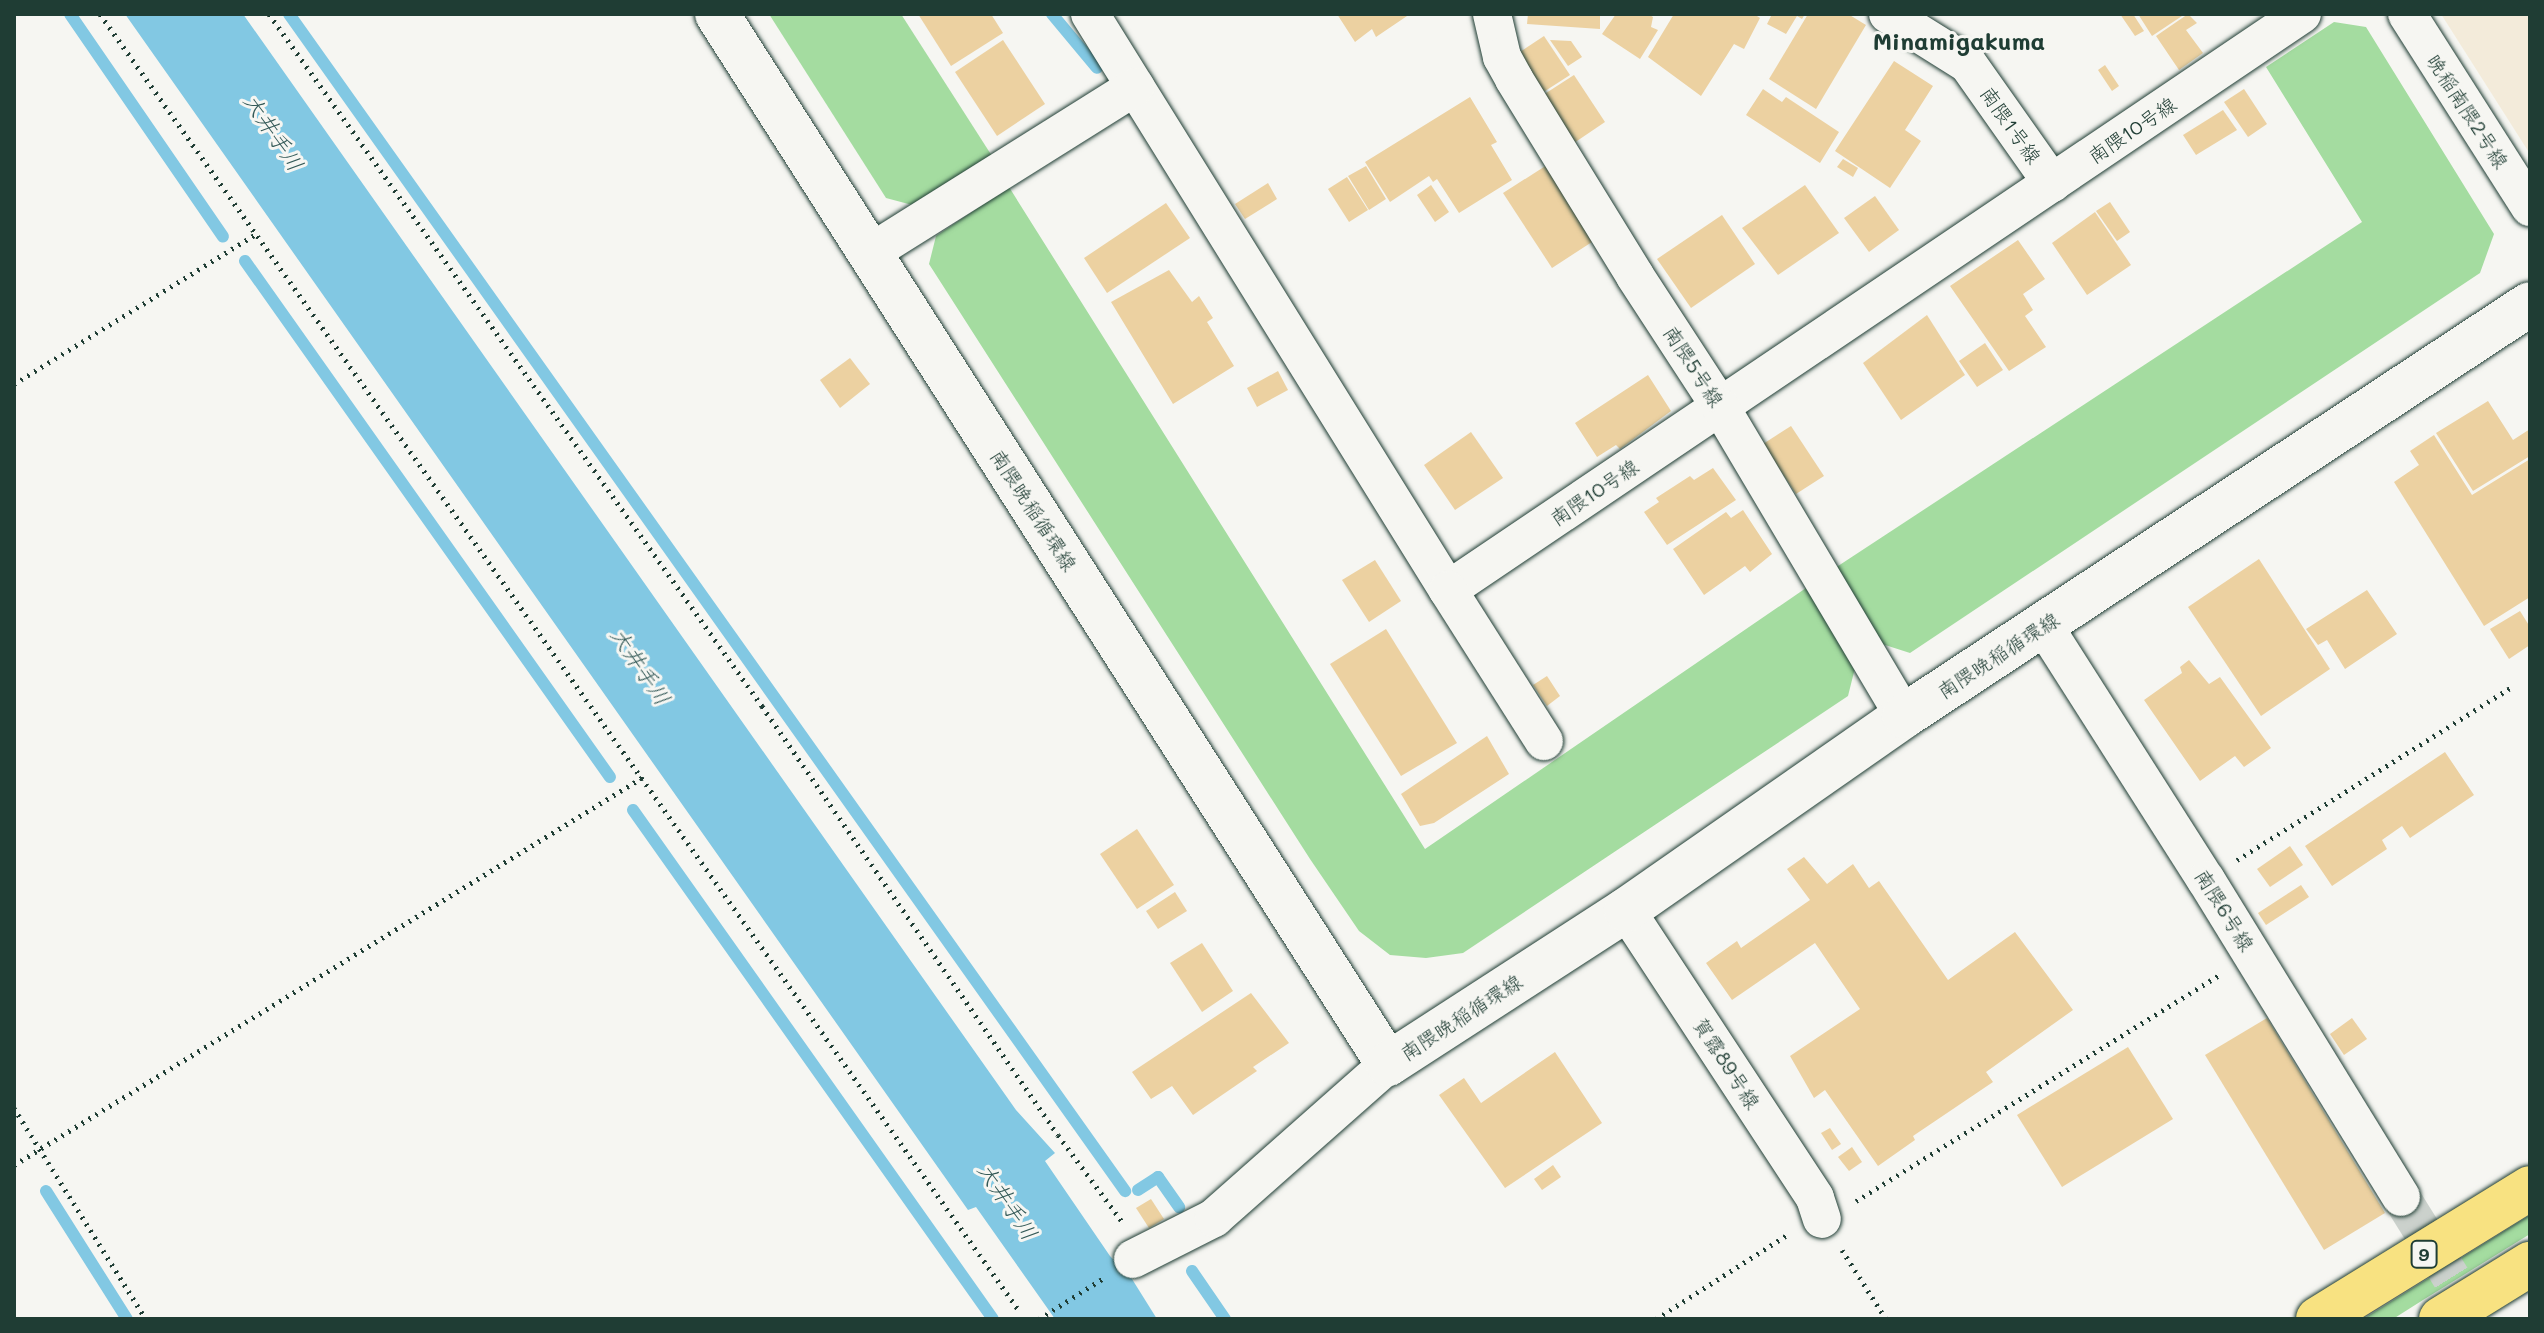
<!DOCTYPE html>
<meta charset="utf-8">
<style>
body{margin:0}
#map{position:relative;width:2544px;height:1333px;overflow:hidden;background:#f6f6f2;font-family:Mali,"Klee One",sans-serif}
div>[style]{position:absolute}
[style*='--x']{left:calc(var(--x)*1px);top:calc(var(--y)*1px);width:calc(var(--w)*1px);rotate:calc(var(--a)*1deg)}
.built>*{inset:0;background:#f3ebda}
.green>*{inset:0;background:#a4dca0}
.water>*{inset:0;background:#82c8e3}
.stream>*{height:12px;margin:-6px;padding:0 6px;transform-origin:6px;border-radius:6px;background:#82c8e3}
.building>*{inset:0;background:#ecd1a1}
.street-tunnel>*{height:38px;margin-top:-19px;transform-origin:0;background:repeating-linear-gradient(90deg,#cbd1cc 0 38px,transparent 0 57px)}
.path>*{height:5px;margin-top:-2.5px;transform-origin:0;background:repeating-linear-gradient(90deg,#1f3d34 0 2px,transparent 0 8px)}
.roads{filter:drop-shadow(0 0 2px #1f3d34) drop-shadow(0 0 2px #1f3d34)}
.street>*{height:38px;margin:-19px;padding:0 19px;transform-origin:19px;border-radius:19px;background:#f6f6f2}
.secondary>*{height:44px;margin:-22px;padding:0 22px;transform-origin:22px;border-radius:22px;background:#f6f6f2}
.highway>*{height:44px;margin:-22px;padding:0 22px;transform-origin:22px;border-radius:22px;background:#f8e281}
span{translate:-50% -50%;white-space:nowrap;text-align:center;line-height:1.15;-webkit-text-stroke:6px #f6f6f2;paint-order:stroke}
.shield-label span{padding:2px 6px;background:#f6f6f2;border:2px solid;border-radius:6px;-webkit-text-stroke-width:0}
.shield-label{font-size:18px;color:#1f3d34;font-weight:700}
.street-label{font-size:20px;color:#1f3d34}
.water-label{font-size:22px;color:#335957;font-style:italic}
.quarter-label{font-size:24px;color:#1f3d34;font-weight:700}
.frame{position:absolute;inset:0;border:16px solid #1f3d34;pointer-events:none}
</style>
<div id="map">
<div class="built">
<div style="clip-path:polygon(2441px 14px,2530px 14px,2530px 154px)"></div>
</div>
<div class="green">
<div style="clip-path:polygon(769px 14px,901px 14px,992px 156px,916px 206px,886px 198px)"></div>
<div style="clip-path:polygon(2334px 22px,2366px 27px,2494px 234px,2480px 273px,1910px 653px,1882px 644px,1835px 568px,2362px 222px,2266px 67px)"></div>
<div style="clip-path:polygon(1009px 187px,1425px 849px,1806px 588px,1855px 668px,1848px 696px,1463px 953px,1426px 958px,1390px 955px,1359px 931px,1310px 859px,929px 264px,936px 236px)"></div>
<div style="clip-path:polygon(2530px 1215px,2530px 1234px,2423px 1300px,2393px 1319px,2363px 1319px)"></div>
</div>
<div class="water">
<div style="clip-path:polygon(125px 14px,243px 14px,1016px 1110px,1055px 1153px,1045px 1161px,1110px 1256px,1132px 1279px,1157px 1319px,1055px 1319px,976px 1207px,968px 1210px)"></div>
</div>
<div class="stream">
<div style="--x:70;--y:14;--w:270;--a:55.5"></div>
<div style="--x:289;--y:14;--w:1444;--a:54.61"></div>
<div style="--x:1052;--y:14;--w:70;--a:50.2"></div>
<div style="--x:245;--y:261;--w:632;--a:54.73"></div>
<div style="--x:633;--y:810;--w:623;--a:54.73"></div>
<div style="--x:1138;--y:1190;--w:24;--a:-33"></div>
<div style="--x:1158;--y:1177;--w:37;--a:55"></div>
<div style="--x:46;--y:1191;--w:151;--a:57.7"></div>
<div style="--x:1192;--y:1271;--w:58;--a:55.5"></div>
</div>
<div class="building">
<div style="clip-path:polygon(918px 14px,991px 14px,1003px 33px,951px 66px)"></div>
<div style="clip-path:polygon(1337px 14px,1410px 14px,1376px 37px,1372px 29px,1355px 42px)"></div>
<div style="clip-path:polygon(1528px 14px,1600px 14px,1600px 29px,1527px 24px)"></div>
<div style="clip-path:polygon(1616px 14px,1648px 14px,1653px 17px,1651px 27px,1658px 30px,1640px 59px,1602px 34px)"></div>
<div style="clip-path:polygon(1674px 14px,1754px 14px,1760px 18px,1744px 49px,1734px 44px,1701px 96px,1648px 57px)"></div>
<div style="clip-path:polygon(1772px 14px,1805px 14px,1802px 19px,1797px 16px,1786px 34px,1767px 24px)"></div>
<div style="clip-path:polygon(1808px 14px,1848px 14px,1866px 25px,1816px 109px,1769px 79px)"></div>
<div style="clip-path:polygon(2120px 14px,2133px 14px,2144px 31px,2135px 36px)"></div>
<div style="clip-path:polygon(2138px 14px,2185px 14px,2152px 36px)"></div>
<div style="clip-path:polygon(2188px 14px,2197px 23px,2186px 30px,2203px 53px,2179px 70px,2156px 36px)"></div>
<div style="clip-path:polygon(1544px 36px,1570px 75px,1542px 93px,1517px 54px)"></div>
<div style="clip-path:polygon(1003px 40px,1045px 104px,997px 136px,955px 72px)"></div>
<div style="clip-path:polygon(1550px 40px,1571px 41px,1582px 57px,1568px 66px)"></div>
<div style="clip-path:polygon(1894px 61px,1933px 86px,1905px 130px,1921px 141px,1890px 188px,1835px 151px)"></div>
<div style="clip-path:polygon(2105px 65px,2119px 86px,2112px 91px,2098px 70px)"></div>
<div style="clip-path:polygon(1574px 75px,1605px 122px,1574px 143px,1543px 95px)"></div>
<div style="clip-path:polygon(1763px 89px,1782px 102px,1786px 97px,1839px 132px,1820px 163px,1746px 115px)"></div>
<div style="clip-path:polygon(2244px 89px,2267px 124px,2248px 137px,2224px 102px)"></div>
<div style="clip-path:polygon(1470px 97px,1497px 142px,1491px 145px,1512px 180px,1459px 213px,1437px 179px,1433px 182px,1429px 176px,1390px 202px,1365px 162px)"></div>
<div style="clip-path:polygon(2223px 110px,2237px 130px,2196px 155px,2183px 135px)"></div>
<div style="clip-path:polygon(1843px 159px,1858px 168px,1853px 177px,1837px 167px)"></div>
<div style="clip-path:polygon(1547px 165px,1595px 240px,1552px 268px,1503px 193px)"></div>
<div style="clip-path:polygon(1366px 166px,1386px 199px,1369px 210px,1348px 176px)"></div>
<div style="clip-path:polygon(1347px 177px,1368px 210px,1349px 222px,1328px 189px)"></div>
<div style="clip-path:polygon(1268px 183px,1277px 199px,1245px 219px,1235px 204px)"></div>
<div style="clip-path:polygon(1431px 185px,1449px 212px,1435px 222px,1417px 195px)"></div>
<div style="clip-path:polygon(1805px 185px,1839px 233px,1778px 275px,1742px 228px)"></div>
<div style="clip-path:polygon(1875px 196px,1899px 230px,1869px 252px,1844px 218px)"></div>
<div style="clip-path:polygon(2110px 202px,2130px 232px,2117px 241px,2096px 211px)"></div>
<div style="clip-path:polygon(1166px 203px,1190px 238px,1107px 293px,1084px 258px)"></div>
<div style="clip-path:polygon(2095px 212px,2131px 265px,2087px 295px,2052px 243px)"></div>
<div style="clip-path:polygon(1722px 215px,1755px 264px,1691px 308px,1657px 259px)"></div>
<div style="clip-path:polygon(2018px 240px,2045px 279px,2023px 294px,2033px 310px,2025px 316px,2046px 347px,2009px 371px,1950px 286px)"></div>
<div style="clip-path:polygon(1169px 270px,1192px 302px,1199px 296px,1213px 318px,1207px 322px,1234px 366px,1173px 404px,1111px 302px)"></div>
<div style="clip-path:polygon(1927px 315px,1965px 375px,1901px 420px,1863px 363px)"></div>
<div style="clip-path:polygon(1985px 343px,2003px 370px,1977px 387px,1959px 361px)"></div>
<div style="clip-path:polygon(850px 358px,870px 384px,840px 408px,820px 380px)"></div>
<div style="clip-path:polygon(1278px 371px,1288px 390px,1257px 407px,1247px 388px)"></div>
<div style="clip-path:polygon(1648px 375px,1671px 411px,1620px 449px,1616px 445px,1597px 457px,1575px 423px)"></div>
<div style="clip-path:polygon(2488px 401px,2513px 440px,2530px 429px,2530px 456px,2473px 491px,2436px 433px)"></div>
<div style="clip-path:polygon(1791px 426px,1824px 476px,1796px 494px,1763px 444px)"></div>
<div style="clip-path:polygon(1471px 432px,1503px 478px,1455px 510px,1424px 465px)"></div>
<div style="clip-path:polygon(2434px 435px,2472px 495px,2530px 459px,2530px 597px,2484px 626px,2394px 482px,2419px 465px,2410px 451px)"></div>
<div style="clip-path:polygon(1713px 468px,1736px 500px,1667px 545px,1644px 512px,1659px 502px,1656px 498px,1690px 476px,1694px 480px)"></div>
<div style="clip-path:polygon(1743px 510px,1772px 554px,1750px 572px,1745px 566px,1704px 595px,1673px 549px,1726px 512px,1731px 518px)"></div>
<div style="clip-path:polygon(2259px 559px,2330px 669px,2261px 716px,2188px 607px)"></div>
<div style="clip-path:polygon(1375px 560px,1401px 601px,1369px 622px,1342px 580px)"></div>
<div style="clip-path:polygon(2367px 590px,2397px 634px,2345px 669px,2327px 640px,2318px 645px,2306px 629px)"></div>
<div style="clip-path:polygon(2520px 611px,2530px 627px,2530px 645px,2509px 659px,2490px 629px)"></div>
<div style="clip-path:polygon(1386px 629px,1457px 743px,1401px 776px,1330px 664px)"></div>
<div style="clip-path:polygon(2189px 660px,2209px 684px,2220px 677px,2271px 748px,2244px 767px,2235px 756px,2200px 781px,2144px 700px,2182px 673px,2180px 667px)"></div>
<div style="clip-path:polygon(1547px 676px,1560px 696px,1547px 706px,1533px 685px)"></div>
<div style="clip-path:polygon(1487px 736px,1509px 774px,1434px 823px,1420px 826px,1401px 794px)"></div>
<div style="clip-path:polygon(2445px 752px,2474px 795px,2410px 838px,2402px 826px,2382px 840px,2387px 849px,2332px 886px,2305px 846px)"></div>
<div style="clip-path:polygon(1137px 829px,1174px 885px,1137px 909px,1100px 854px)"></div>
<div style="clip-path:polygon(2290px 846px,2303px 865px,2270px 887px,2257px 869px)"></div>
<div style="clip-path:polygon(1804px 857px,1827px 884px,1853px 864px,1869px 888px,1879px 881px,1948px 980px,2015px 932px,2073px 1010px,1986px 1072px,1993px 1082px,1913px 1136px,1915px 1140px,1878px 1166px,1825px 1090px,1814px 1098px,1790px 1056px,1860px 1009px,1815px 943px,1732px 1000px,1706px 963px,1737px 941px,1741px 948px,1810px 900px,1787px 869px)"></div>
<div style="clip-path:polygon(2301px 885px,2309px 897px,2266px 925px,2258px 913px)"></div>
<div style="clip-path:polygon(1175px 892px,1187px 911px,1158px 929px,1146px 911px)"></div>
<div style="clip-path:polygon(1202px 943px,1233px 991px,1202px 1012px,1170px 963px)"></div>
<div style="clip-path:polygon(1251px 993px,1289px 1043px,1253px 1067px,1257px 1071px,1193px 1115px,1172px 1086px,1151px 1099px,1132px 1072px)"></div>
<div style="clip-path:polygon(2267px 1018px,2385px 1213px,2324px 1250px,2205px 1055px)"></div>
<div style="clip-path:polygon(2352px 1018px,2367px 1039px,2344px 1055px,2330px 1034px)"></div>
<div style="clip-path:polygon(2128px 1047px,2173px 1119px,2062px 1187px,2017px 1115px)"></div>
<div style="clip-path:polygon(1555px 1052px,1602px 1123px,1505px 1188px,1439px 1095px,1464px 1078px,1481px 1103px)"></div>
<div style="clip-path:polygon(1830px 1128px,1841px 1144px,1832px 1150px,1821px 1133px)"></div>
<div style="clip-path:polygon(1852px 1147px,1862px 1162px,1849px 1171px,1838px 1157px)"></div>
<div style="clip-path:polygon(1553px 1165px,1561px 1177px,1542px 1190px,1534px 1179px)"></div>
<div style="clip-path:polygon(1151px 1199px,1164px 1219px,1149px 1228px,1136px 1208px)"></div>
</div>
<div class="street-tunnel">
<div style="--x:2401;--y:1197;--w:144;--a:58.1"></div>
</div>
<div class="path">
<div style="--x:100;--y:14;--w:1591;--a:54.67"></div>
<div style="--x:269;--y:14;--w:850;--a:54.53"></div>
<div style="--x:762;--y:706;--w:521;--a:55.4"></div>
<div style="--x:1058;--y:1135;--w:109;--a:53.5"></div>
<div style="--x:14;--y:384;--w:285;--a:-31.8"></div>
<div style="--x:2237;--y:860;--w:323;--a:-32.2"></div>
<div style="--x:14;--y:1108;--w:249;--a:58"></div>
<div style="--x:14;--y:1165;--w:739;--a:-31.67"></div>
<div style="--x:1856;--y:1201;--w:430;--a:-31.9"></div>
<div style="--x:1842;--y:1250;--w:82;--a:57.5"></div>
<div style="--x:1039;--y:1319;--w:75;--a:-32.4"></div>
<div style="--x:1656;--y:1319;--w:156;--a:-32.7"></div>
</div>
<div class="roads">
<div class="street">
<div style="--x:1090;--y:14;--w:678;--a:58.14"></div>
<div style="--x:1448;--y:590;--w:1030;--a:-34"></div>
<div style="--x:1492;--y:14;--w:44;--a:76.9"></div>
<div style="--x:1502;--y:57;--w:25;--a:61"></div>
<div style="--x:1514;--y:79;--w:231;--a:58.4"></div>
<div style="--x:1635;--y:276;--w:158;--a:56.9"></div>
<div style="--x:1721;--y:408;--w:358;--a:59.3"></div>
<div style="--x:1888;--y:14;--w:94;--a:32"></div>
<div style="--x:1968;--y:64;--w:146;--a:54.8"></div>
<div style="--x:2407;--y:14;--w:229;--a:57.5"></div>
<div style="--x:870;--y:253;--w:313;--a:-32.1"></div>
<div style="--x:1448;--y:590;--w:179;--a:57.6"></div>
<div style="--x:2044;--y:626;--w:301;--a:57.5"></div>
<div style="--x:2206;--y:880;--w:372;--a:58.4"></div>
<div style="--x:1626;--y:910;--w:344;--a:56.7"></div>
<div style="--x:1815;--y:1198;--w:22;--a:72"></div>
<div style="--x:1133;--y:1259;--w:91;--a:-26.8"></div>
<div style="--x:1214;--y:1218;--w:232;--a:-41.5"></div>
</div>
<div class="secondary">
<div style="--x:717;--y:14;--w:1246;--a:57.42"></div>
<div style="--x:1388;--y:1064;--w:283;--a:-32.9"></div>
<div style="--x:1626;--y:910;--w:339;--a:-34.9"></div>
<div style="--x:1904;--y:716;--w:749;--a:-33.35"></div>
</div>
<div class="highway">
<div style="--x:2318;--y:1319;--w:249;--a:-31.7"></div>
<div style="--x:2441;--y:1319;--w:105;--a:-31.7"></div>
</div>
</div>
<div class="shield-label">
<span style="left:2424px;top:1254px">9</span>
</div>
<div class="street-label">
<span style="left:2468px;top:111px;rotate:57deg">晩稲南隈2号線</span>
<span style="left:2011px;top:125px;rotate:55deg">南隈1号線</span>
<span style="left:2132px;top:130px;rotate:-34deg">南隈10号線</span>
<span style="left:1694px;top:366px;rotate:57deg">南隈5号線</span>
<span style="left:1594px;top:492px;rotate:-34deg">南隈10号線</span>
<span style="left:1034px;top:510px;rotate:57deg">南隈晩稲循環線</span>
<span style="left:1998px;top:655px;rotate:-33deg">南隈晩稲循環線</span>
<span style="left:2225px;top:910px;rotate:58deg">南隈6号線</span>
<span style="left:1461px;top:1017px;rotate:-33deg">南隈晩稲循環線</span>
<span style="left:1727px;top:1063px;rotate:57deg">賀露89号線</span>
</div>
<div class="water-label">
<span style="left:274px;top:132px;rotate:56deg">大井手川</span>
<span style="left:641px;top:666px;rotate:56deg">大井手川</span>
<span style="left:1008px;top:1201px;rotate:56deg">大井手川</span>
</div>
<div class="quarter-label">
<span style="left:1959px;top:41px">Minamigakuma</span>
</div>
<div class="frame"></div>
</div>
